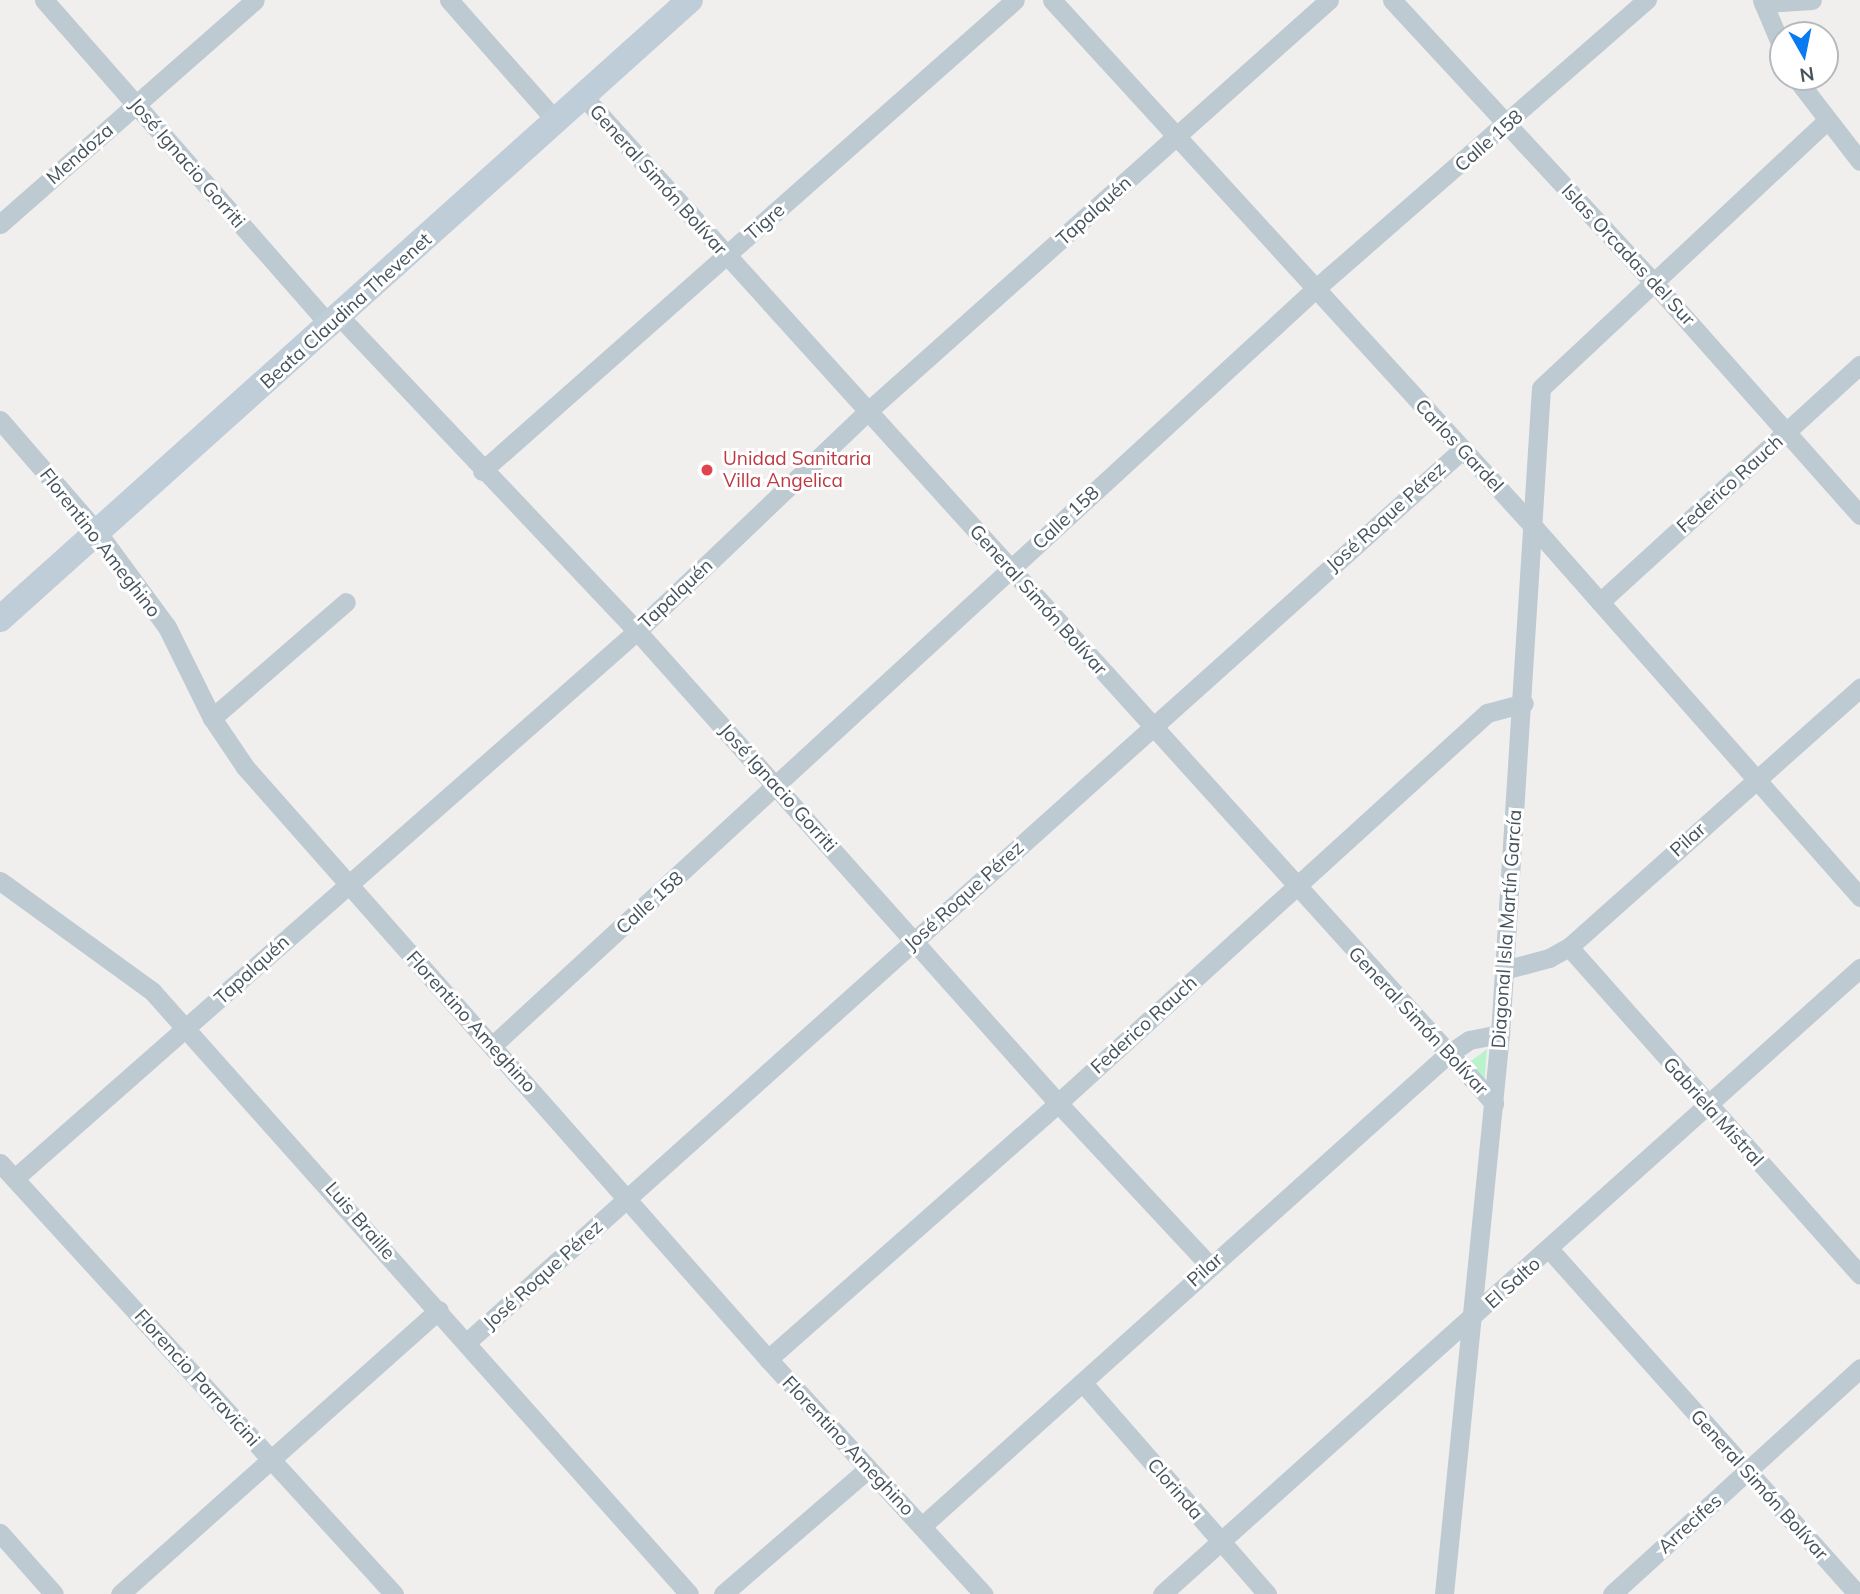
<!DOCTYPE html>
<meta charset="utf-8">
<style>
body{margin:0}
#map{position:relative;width:1860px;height:1594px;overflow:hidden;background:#f1eeee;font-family:Mulish,sans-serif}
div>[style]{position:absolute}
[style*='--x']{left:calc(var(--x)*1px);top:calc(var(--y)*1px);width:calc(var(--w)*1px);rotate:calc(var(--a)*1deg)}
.green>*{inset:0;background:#b8f3cc}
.street>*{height:19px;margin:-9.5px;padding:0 9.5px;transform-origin:9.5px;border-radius:9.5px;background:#bdcad2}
.secondary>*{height:26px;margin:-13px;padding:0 13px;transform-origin:13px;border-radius:13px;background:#bfcdd9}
.dots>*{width:19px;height:19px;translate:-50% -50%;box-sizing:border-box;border:4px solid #fff;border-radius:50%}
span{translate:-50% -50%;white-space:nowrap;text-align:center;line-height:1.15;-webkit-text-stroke:6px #fff;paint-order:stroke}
.street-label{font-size:19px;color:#45535d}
.health-label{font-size:19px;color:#be3a42}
.left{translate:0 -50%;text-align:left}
.north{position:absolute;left:1769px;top:21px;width:70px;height:70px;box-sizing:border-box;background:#fff;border:2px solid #b5babe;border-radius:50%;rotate:171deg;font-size:19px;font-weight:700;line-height:28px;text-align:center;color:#45535d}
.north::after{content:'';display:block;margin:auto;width:24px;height:32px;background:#097af0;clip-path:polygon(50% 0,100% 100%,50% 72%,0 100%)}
</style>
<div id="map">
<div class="green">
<div style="clip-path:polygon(1487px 1049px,1484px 1086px,1467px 1064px)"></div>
</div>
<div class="street">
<div style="--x:44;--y:0;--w:434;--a:48.7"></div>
<div style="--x:449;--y:0;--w:163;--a:48.5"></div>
<div style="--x:1052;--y:0;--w:713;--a:47.56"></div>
<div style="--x:1533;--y:526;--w:495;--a:48.6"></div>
<div style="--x:1392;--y:0;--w:384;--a:47.2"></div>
<div style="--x:1653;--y:282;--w:312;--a:48.4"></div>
<div style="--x:1762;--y:0;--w:54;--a:67.2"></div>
<div style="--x:1763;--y:3;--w:49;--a:-3.5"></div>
<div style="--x:1795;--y:77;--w:106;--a:52.3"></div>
<div style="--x:584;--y:97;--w:1357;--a:47.87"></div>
<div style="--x:0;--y:224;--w:339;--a:-41.3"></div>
<div style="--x:340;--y:317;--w:432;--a:46.6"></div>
<div style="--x:637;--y:631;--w:632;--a:48.27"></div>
<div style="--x:1058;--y:1103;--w:221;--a:47"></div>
<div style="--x:0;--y:420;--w:150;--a:49.1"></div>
<div style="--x:98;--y:533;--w:117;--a:53.7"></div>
<div style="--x:167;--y:627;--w:102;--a:63.7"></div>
<div style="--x:212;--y:718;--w:59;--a:56"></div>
<div style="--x:245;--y:767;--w:790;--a:48.54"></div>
<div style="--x:768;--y:1359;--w:319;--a:47.5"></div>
<div style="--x:482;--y:471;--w:711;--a:-41.47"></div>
<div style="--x:1600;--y:602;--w:352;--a:-42.4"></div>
<div style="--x:212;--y:718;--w:177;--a:-40.9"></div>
<div style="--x:0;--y:881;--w:188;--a:35.9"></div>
<div style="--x:152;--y:991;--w:807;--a:48.31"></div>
<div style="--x:1569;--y:947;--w:438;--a:48.4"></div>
<div style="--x:1504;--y:970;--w:47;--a:-14.9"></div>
<div style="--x:1549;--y:958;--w:23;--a:-29"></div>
<div style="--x:1569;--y:947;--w:390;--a:-41.7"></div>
<div style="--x:493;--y:1045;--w:1115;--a:-42.6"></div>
<div style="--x:1314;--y:290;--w:442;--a:-41.1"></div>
<div style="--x:0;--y:1163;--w:584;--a:47.57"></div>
<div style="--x:15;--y:1178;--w:828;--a:-41.33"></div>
<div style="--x:637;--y:631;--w:318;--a:-43.6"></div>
<div style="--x:867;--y:412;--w:619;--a:-41.73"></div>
<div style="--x:1550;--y:1250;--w:462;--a:48.2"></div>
<div style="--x:467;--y:1342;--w:1336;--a:-41.88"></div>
<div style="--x:768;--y:1359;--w:387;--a:-41.4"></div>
<div style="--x:1058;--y:1103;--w:580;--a:-42.27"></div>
<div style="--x:1487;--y:713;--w:38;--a:-15"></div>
<div style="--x:1083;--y:1383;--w:280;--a:48.9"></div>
<div style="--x:922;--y:1526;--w:705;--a:-41.9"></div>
<div style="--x:1447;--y:1055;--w:27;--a:-34"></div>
<div style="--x:1469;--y:1040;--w:32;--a:-11"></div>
<div style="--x:0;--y:1533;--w:81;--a:48.5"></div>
<div style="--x:120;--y:1594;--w:427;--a:-41.7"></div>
<div style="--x:723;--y:1594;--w:191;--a:-40.8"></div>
<div style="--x:1162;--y:1594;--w:938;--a:-41.89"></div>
<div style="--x:1444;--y:1594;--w:563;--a:-84.29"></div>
<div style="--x:1500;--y:1034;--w:647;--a:-86.37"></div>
<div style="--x:1541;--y:388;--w:391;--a:-43.1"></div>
<div style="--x:1612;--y:1594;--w:336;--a:-42.3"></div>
</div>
<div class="secondary">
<div style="--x:0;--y:619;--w:927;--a:-41.9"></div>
</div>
<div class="dots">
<div style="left:707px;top:470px;background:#e0444e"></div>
</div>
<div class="street-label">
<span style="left:1489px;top:141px;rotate:-41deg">Calle 158</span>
<span style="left:80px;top:154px;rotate:-41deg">Mendoza</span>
<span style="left:187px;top:163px;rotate:49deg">José Ignacio Gorriti</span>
<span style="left:658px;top:180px;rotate:48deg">General Simón Bolívar</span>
<span style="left:1094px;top:211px;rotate:-42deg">Tapalquén</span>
<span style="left:765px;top:222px;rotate:-41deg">Tigre</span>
<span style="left:1628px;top:255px;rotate:47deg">Islas Orcadas del Sur</span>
<span style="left:346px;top:311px;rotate:-42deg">Beata Claudina Thevenet</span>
<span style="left:1459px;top:446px;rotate:47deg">Carlos Gardel</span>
<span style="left:1730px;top:484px;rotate:-42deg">Federico Rauch</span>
<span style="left:1386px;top:517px;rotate:-42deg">José Roque Pérez</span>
<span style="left:1066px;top:518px;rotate:-43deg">Calle 158</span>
<span style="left:100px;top:543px;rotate:52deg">Florentino Ameghino</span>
<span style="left:676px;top:594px;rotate:-43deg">Tapalquén</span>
<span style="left:1038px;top:600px;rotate:48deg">General Simón Bolívar</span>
<span style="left:778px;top:788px;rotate:48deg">José Ignacio Gorriti</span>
<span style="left:1688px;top:840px;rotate:-42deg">Pilar</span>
<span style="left:964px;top:896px;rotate:-42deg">José Roque Pérez</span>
<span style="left:650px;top:903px;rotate:-42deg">Calle 158</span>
<span style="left:1507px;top:929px;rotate:-86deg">Diagonal Isla Martín García</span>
<span style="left:252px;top:970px;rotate:-42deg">Tapalquén</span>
<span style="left:1418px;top:1021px;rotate:47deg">General Simón Bolívar</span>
<span style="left:471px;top:1022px;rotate:48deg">Florentino Ameghino</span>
<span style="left:1144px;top:1025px;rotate:-42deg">Federico Rauch</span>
<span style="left:1713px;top:1112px;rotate:48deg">Gabriela Mistral</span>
<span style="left:360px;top:1221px;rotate:49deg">Luis Braille</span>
<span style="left:1205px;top:1270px;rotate:-42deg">Pilar</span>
<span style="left:543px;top:1275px;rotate:-42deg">José Roque Pérez</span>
<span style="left:1513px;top:1283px;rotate:-42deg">El Salto</span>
<span style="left:197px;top:1378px;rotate:48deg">Florencio Parravicini</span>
<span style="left:848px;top:1446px;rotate:47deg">Florentino Ameghino</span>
<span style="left:1759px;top:1485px;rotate:48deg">General Simón Bolívar</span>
<span style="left:1175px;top:1489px;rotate:49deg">Clorinda</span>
<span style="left:1690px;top:1524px;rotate:-42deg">Arrecifes</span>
</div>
<div class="health-label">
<span class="left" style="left:723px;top:470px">Unidad Sanitaria<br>Villa Angelica</span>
</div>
<div class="north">N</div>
</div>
